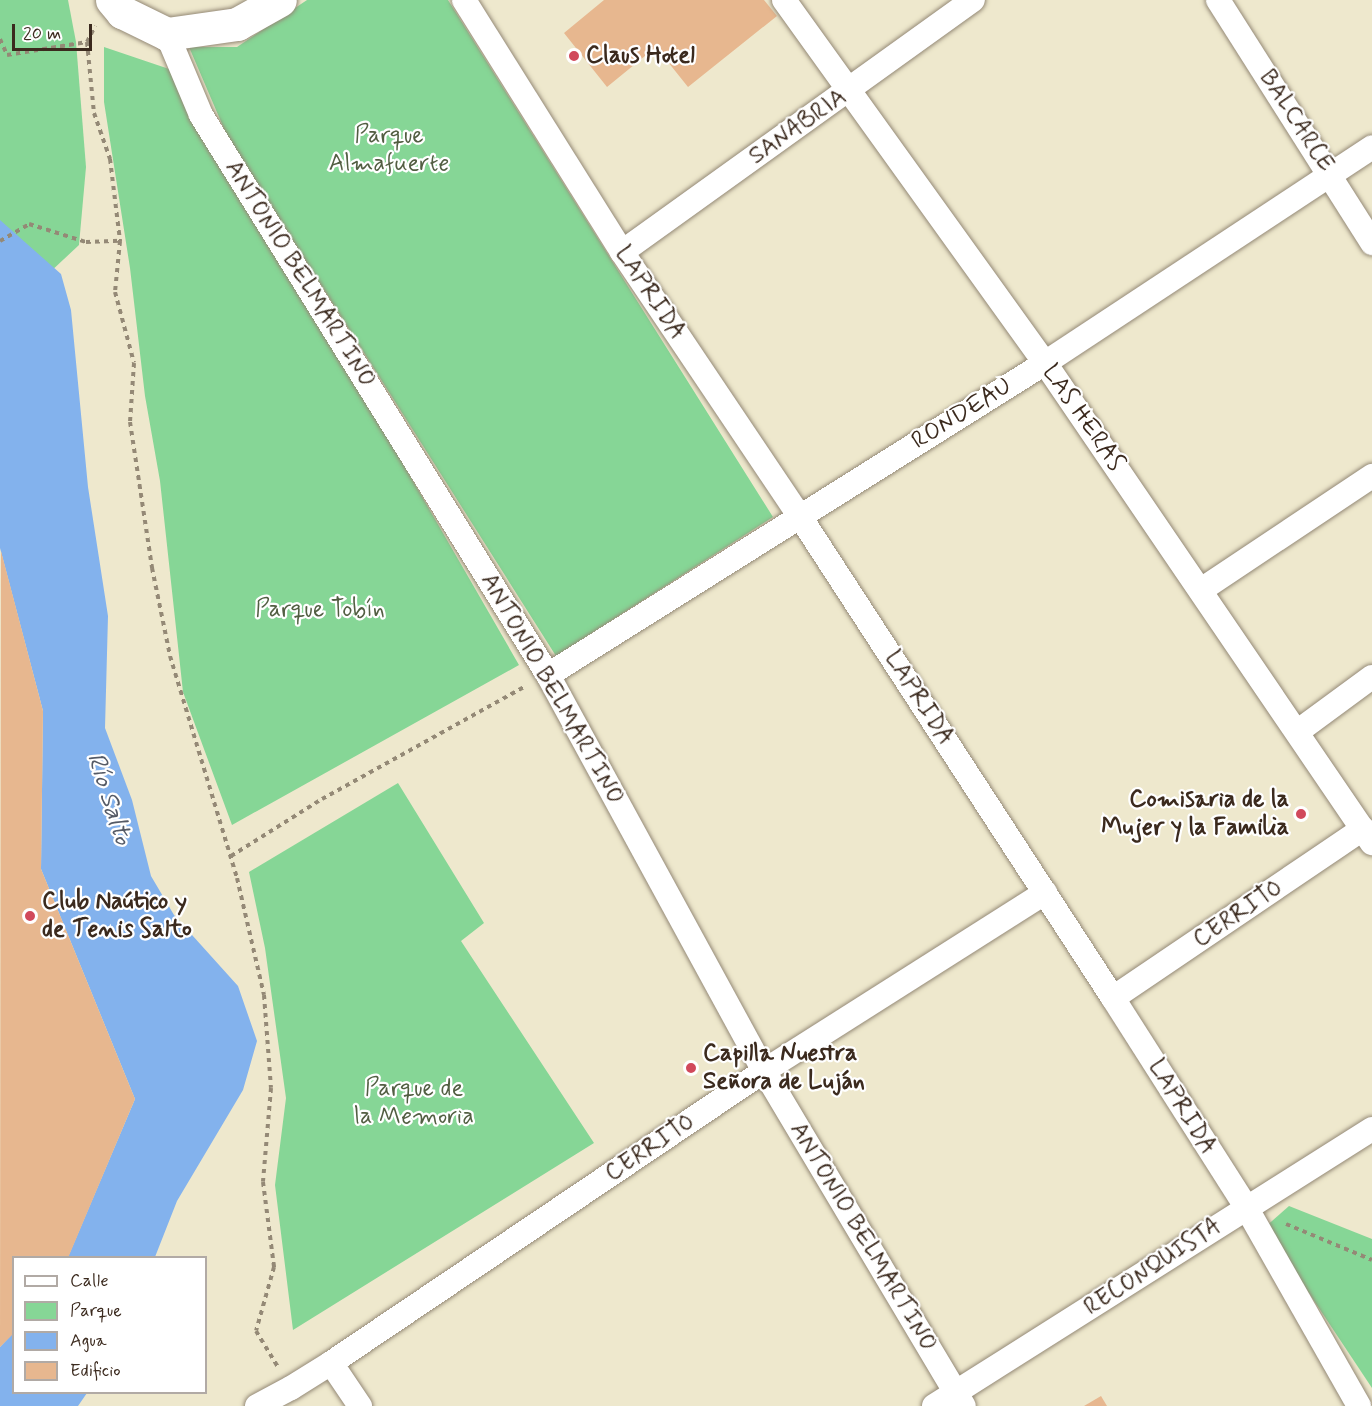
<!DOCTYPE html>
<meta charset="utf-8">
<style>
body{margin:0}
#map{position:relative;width:1372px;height:1406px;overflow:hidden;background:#eee8cd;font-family:Mynerve,sans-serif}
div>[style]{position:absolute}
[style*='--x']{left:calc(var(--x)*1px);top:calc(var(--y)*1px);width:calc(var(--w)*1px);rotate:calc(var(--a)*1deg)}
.green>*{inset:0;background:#86d696}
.water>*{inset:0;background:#83b2ed}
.building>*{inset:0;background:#e7b78f}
.path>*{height:4px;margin-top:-2px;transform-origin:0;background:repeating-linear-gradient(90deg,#948976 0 4.5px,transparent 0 9px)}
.roads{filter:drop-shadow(0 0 2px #948976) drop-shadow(0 0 2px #948976)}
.street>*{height:24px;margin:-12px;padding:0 12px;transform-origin:12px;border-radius:12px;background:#fff}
.secondary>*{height:33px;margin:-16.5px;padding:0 16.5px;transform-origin:16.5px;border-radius:16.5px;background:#fff}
.dots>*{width:16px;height:16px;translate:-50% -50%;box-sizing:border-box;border:3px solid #fff;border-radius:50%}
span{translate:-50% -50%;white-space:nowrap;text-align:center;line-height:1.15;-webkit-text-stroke:4.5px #fff;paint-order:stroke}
.poi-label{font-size:24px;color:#3b2a1e;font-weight:700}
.left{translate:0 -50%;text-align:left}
.right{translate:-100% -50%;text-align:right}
.street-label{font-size:24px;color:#3b2a1e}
.park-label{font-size:24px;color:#525e42}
.water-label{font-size:26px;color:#545a66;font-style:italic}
.legend{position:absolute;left:12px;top:1256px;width:195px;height:138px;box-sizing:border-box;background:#fff;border:2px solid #b1aaa5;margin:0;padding:8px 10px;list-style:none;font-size:18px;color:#3b2a1e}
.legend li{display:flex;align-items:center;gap:12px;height:30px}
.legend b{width:30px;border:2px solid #b1aaa5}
.scale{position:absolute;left:12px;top:24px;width:80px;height:27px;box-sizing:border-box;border:3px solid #3b2a1e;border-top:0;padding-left:8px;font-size:18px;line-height:21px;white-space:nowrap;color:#3b2a1e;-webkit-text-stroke:4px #fff;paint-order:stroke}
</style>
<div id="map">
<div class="green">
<div style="clip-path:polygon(0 0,68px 0,76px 42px,86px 167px,79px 245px,48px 274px,0 304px)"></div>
<div style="clip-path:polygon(307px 0,448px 0,773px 517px,556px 656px,228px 138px,189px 47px,237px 47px)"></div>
<div style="clip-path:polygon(104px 47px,175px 71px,204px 143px,299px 283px,519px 665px,232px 825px,183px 692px,160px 481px,145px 396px,130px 268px,104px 102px)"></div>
<div style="clip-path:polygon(398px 783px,484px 923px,461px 941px,594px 1143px,293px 1330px,275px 1185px,286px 1098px,265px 948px,249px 872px)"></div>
<div style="clip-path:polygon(1289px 1206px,1372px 1239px,1372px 1388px,1265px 1227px)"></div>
</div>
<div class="water">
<div style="clip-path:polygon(0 220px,61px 274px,71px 310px,88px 487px,108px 616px,105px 728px,132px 800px,151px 876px,174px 915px,238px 986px,257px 1041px,243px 1090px,177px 1201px,155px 1257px,68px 1257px,135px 1099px,41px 869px,43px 711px,0 548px)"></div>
<div style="clip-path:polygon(13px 1333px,14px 1392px,87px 1393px,78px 1406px,0 1406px,0 1347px)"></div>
</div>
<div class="building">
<div style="clip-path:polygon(604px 0,764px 0,777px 16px,688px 87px,656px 47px,607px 87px,564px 33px)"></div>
<div style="clip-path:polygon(1px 551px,43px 711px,41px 869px,135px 1099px,68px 1258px,14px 1258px,14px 1333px,0 1347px)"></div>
<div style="clip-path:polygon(1101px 1396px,1107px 1406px,1084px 1406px)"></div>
</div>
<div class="path">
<div style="--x:0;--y:39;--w:17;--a:66"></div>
<div style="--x:7;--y:55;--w:81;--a:-9.2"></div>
<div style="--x:87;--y:42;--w:71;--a:84.4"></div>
<div style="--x:94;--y:113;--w:49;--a:70.8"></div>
<div style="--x:110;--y:159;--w:83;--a:83"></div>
<div style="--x:120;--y:241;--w:51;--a:95.6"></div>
<div style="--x:115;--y:292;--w:73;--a:75"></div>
<div style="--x:134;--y:363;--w:59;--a:93.9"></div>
<div style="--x:130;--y:422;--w:148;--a:81.4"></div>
<div style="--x:152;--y:568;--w:90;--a:78.4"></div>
<div style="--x:170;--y:656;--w:232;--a:73.2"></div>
<div style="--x:237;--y:878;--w:120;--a:77"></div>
<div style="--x:264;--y:995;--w:93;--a:85.7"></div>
<div style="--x:271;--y:1088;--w:94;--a:94.9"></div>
<div style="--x:263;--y:1182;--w:86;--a:82.6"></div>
<div style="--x:274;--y:1267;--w:66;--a:105.7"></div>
<div style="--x:256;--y:1331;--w:42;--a:58.6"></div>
<div style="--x:87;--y:42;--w:18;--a:-63"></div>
<div style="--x:0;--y:241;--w:34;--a:-30"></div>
<div style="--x:29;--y:224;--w:60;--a:17.5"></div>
<div style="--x:86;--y:242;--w:34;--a:-2"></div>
<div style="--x:231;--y:856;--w:107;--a:-32.1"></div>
<div style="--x:322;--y:799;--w:233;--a:-29"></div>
<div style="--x:1286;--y:1224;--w:93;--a:22.7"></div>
</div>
<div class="roads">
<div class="street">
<div style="--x:464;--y:0;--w:297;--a:57.9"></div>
<div style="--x:622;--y:252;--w:317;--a:56.1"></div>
<div style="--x:799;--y:515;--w:576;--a:56.97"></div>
<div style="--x:1113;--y:998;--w:248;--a:57.5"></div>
<div style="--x:1246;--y:1207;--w:229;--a:60.4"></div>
<div style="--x:784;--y:0;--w:447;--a:54.3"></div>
<div style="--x:1045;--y:363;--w:581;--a:55.74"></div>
<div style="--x:1218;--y:0;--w:288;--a:57.6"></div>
<div style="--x:167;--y:34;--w:88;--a:67.2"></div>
<div style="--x:201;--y:115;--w:659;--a:58.22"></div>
<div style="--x:548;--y:675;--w:451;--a:61.4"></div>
<div style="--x:764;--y:1071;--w:390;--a:59.2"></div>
<div style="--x:622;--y:252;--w:432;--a:-35.7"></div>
<div style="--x:1201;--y:590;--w:206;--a:-33.7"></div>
<div style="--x:548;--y:675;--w:587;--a:-32.12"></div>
<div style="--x:1045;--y:363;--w:392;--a:-33.4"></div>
<div style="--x:1297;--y:732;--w:93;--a:-36.3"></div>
<div style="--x:1113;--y:998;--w:302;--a:-34.1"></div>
<div style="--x:331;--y:1363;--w:52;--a:56"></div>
<div style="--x:257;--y:1406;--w:38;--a:-28"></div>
<div style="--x:291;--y:1388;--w:47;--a:-32"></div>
<div style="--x:331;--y:1363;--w:522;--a:-33.99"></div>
<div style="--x:764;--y:1071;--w:333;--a:-32.4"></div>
<div style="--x:934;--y:1406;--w:518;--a:-32.31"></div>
</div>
<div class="secondary">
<div style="--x:112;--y:0;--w:16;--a:50"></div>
<div style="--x:122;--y:12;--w:50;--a:26.1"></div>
<div style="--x:167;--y:34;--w:71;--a:-8.1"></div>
<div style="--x:237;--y:24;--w:49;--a:-29.2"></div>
</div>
</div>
<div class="dots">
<div style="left:574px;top:56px;background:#d1495b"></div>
<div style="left:1301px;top:814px;background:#d1495b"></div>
<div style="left:30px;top:916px;background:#d1495b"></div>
<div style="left:691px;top:1068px;background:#d1495b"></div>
</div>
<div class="poi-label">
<span class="left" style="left:586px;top:56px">Claus Hotel</span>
<span class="right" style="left:1289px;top:814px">Comisaria de la<br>Mujer y la Familia</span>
<span class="left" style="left:42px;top:916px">Club Naútico y<br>de Tenis Salto</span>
<span class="left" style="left:703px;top:1068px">Capilla Nuestra<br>Señora de Luján</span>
</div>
<div class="street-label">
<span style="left:1296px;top:121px;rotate:57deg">BALCARCE</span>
<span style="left:798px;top:127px;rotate:-35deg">SANABRIA</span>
<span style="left:300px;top:274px;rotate:58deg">ANTONIO BELMARTINO</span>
<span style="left:650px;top:293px;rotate:56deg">LAPRIDA</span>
<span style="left:962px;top:414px;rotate:-32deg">RONDEAU</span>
<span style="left:1083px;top:418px;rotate:55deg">LAS HERAS</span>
<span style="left:552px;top:689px;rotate:60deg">ANTONIO BELMARTINO</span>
<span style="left:919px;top:698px;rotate:57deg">LAPRIDA</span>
<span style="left:1238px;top:914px;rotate:-34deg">CERRITO</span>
<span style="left:1182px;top:1107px;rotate:58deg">LAPRIDA</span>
<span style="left:650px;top:1148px;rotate:-34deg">CERRITO</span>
<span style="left:863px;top:1237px;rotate:59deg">ANTONIO BELMARTINO</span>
<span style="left:1153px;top:1267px;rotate:-33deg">RECONQUISTA</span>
</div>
<div class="park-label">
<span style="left:389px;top:150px">Parque<br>Almafuerte</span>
<span style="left:320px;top:610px">Parque Tobín</span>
<span style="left:414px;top:1103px">Parque de<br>la Memoria</span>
</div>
<div class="water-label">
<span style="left:108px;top:799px;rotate:72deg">Río Salto</span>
</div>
<ul class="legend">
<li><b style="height:8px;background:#fff"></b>Calle</li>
<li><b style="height:16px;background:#86d696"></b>Parque</li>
<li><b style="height:16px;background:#83b2ed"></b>Agua</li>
<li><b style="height:16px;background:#e7b78f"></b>Edificio</li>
</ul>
<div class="scale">20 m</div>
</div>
